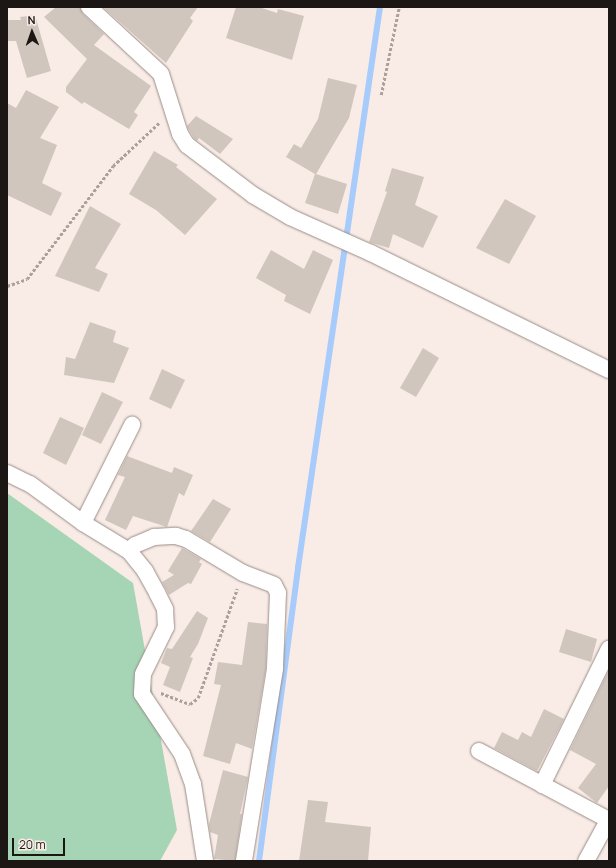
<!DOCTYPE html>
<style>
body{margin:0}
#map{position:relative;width:616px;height:868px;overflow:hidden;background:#f9ebe5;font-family:Manrope,sans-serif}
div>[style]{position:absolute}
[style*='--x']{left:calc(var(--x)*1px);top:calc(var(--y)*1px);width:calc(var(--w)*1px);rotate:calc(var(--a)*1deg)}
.green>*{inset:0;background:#a5d5b4}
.stream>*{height:5.5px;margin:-2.75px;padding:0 2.75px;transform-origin:2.75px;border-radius:2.75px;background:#a7ccfb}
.building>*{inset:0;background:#d0c6bd}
.path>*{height:2.5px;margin-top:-1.25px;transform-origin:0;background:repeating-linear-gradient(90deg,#aba19c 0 3px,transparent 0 5px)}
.roads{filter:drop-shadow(0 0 1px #998c87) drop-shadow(0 0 1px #998c87)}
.minor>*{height:16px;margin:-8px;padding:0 8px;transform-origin:8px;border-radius:8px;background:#fff}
span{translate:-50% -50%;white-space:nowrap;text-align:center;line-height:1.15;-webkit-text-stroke:3px #f9ebe5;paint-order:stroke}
.frame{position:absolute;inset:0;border:8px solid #1c1715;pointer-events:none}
.north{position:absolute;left:12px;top:12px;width:40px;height:40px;-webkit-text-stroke:3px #f9ebe5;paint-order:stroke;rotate:358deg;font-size:11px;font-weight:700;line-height:16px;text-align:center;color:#1c1715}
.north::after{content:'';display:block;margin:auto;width:14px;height:18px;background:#1c1715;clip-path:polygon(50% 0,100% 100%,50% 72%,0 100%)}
.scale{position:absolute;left:12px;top:838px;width:53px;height:18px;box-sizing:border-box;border:2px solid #1c1715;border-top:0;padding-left:5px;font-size:12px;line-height:14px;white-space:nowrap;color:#1c1715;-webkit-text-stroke:3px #f9ebe5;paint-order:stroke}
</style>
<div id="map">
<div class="green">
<div style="clip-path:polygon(7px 493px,133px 583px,177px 830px,160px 861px,7px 861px)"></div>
</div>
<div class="stream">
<div style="--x:259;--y:861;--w:296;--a:-82.4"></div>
<div style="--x:298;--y:568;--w:567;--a:-81.68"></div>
</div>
<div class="building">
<div style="clip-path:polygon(56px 7px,80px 7px,83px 14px,104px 34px,94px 45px,151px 86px,134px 112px,138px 115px,129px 129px,84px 102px,82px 104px,66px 92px,66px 87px,87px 59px,44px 17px)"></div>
<div style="clip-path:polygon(103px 7px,198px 7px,190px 18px,193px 21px,166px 63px)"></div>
<div style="clip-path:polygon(236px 7px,259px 7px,277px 13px,278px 9px,304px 16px,292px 60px,226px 38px)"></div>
<div style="clip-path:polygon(35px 15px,51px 71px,27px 78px,16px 41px,7px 41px,7px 20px,21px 20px,20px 17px)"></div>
<div style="clip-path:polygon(328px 78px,357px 85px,349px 118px,316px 174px,347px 184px,338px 214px,305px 203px,315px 174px,286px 157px,294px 144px,301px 148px,318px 119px)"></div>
<div style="clip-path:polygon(26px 90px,59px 107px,40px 138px,57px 145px,42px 183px,62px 193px,51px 216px,7px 195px,7px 103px,16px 108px)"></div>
<div style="clip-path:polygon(196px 116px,233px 139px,220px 154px,199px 138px,197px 141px,194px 138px,189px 130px,187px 126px)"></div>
<div style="clip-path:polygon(154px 151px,178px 165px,176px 167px,217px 199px,185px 235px,156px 210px,129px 194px)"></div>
<div style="clip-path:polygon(392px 168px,424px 177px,415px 205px,438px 216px,423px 248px,393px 234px,389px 248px,369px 242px,387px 192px,385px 191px)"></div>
<div style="clip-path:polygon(505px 199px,536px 216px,509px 264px,476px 248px)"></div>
<div style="clip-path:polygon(90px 206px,121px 224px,95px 268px,108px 274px,99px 292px,55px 276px)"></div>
<div style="clip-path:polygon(271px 250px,304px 269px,313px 250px,333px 260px,310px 314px,284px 301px,286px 295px,256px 278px)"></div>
<div style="clip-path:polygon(90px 322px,116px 331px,113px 342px,129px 348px,114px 383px,64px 375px,66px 357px,75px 359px)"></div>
<div style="clip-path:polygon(423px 348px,439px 358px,416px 397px,400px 388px)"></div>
<div style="clip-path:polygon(162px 369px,185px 380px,171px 409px,149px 399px)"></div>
<div style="clip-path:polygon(102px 392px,123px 402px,101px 444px,82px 435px)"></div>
<div style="clip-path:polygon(60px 417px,84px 428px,66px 465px,43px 453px)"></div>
<div style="clip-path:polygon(127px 456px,172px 473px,174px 467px,193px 475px,184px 496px,179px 493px,167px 527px,133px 516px,126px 530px,105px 520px,125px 477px,118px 475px)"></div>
<div style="clip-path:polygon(213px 499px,231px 509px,210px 542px,191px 531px)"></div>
<div style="clip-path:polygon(182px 548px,201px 559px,199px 562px,202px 564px,191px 584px,188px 583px,169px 595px,162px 582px,174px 575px,168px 571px)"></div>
<div style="clip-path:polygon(197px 611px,208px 618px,198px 644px,190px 657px,193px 658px,180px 692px,163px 685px,170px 667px,161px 663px,167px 648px,172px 649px)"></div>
<div style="clip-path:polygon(248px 622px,267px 624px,266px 668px,252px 749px,236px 743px,230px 764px,203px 756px,221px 685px,214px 684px,218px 662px,242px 665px)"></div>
<div style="clip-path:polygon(566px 629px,597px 639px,591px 662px,559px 652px)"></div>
<div style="clip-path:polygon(609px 670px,609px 786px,597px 803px,578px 788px,596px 764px,570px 750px)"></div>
<div style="clip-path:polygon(544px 709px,564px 719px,537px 771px,494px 748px,502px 732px,518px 740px,522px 732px,531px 737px)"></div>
<div style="clip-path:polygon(223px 770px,248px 777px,240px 814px,242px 814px,235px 861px,214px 859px,218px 835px,210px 832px,209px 824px)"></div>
<div style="clip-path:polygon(308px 800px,328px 802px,325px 822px,371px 827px,368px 861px,299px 861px)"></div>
</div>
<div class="path">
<div style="--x:381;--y:95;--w:90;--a:-78.4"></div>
<div style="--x:7;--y:286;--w:21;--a:-19"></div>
<div style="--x:27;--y:279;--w:142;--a:-52.7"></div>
<div style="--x:113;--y:166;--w:64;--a:-43.1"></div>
<div style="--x:161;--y:693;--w:31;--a:21"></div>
<div style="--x:190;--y:704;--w:10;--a:-37"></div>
<div style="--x:198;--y:698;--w:116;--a:-70.3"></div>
</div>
<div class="roads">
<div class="minor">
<div style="--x:89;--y:7;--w:98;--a:42.9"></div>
<div style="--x:161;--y:74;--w:63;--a:72.4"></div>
<div style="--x:180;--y:134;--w:13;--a:58"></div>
<div style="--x:187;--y:145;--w:83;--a:37.1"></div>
<div style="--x:253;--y:195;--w:43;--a:30.7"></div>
<div style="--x:290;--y:217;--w:89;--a:24"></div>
<div style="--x:371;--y:253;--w:265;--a:26.2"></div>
<div style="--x:7;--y:473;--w:25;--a:26"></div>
<div style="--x:30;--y:484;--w:66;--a:36.3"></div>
<div style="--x:83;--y:523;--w:54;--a:31.3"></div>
<div style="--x:129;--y:551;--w:26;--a:51"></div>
<div style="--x:145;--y:571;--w:25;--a:61"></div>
<div style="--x:157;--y:593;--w:18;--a:63"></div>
<div style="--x:165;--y:609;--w:18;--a:87"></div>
<div style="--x:166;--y:627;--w:52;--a:116.1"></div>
<div style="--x:143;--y:674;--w:20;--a:93"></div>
<div style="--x:142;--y:694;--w:72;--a:56.3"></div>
<div style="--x:182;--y:754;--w:32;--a:70"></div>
<div style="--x:193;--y:784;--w:78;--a:81.1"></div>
<div style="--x:83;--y:523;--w:110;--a:-63.4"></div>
<div style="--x:129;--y:551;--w:8;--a:-45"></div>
<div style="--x:135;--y:545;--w:21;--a:-23"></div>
<div style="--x:154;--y:537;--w:22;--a:-3"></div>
<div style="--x:176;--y:536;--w:10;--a:17"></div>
<div style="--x:186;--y:539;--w:66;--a:30.8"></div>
<div style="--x:243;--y:573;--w:33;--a:21"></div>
<div style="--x:274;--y:585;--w:9;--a:63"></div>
<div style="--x:278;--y:593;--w:76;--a:92.3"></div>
<div style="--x:275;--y:669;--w:194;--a:99.2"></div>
<div style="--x:479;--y:751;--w:147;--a:28"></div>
<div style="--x:542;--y:785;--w:152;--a:-63.8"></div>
<div style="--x:586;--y:861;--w:48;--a:-61.3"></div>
</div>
</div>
<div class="frame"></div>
<div class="north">N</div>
<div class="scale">20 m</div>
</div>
